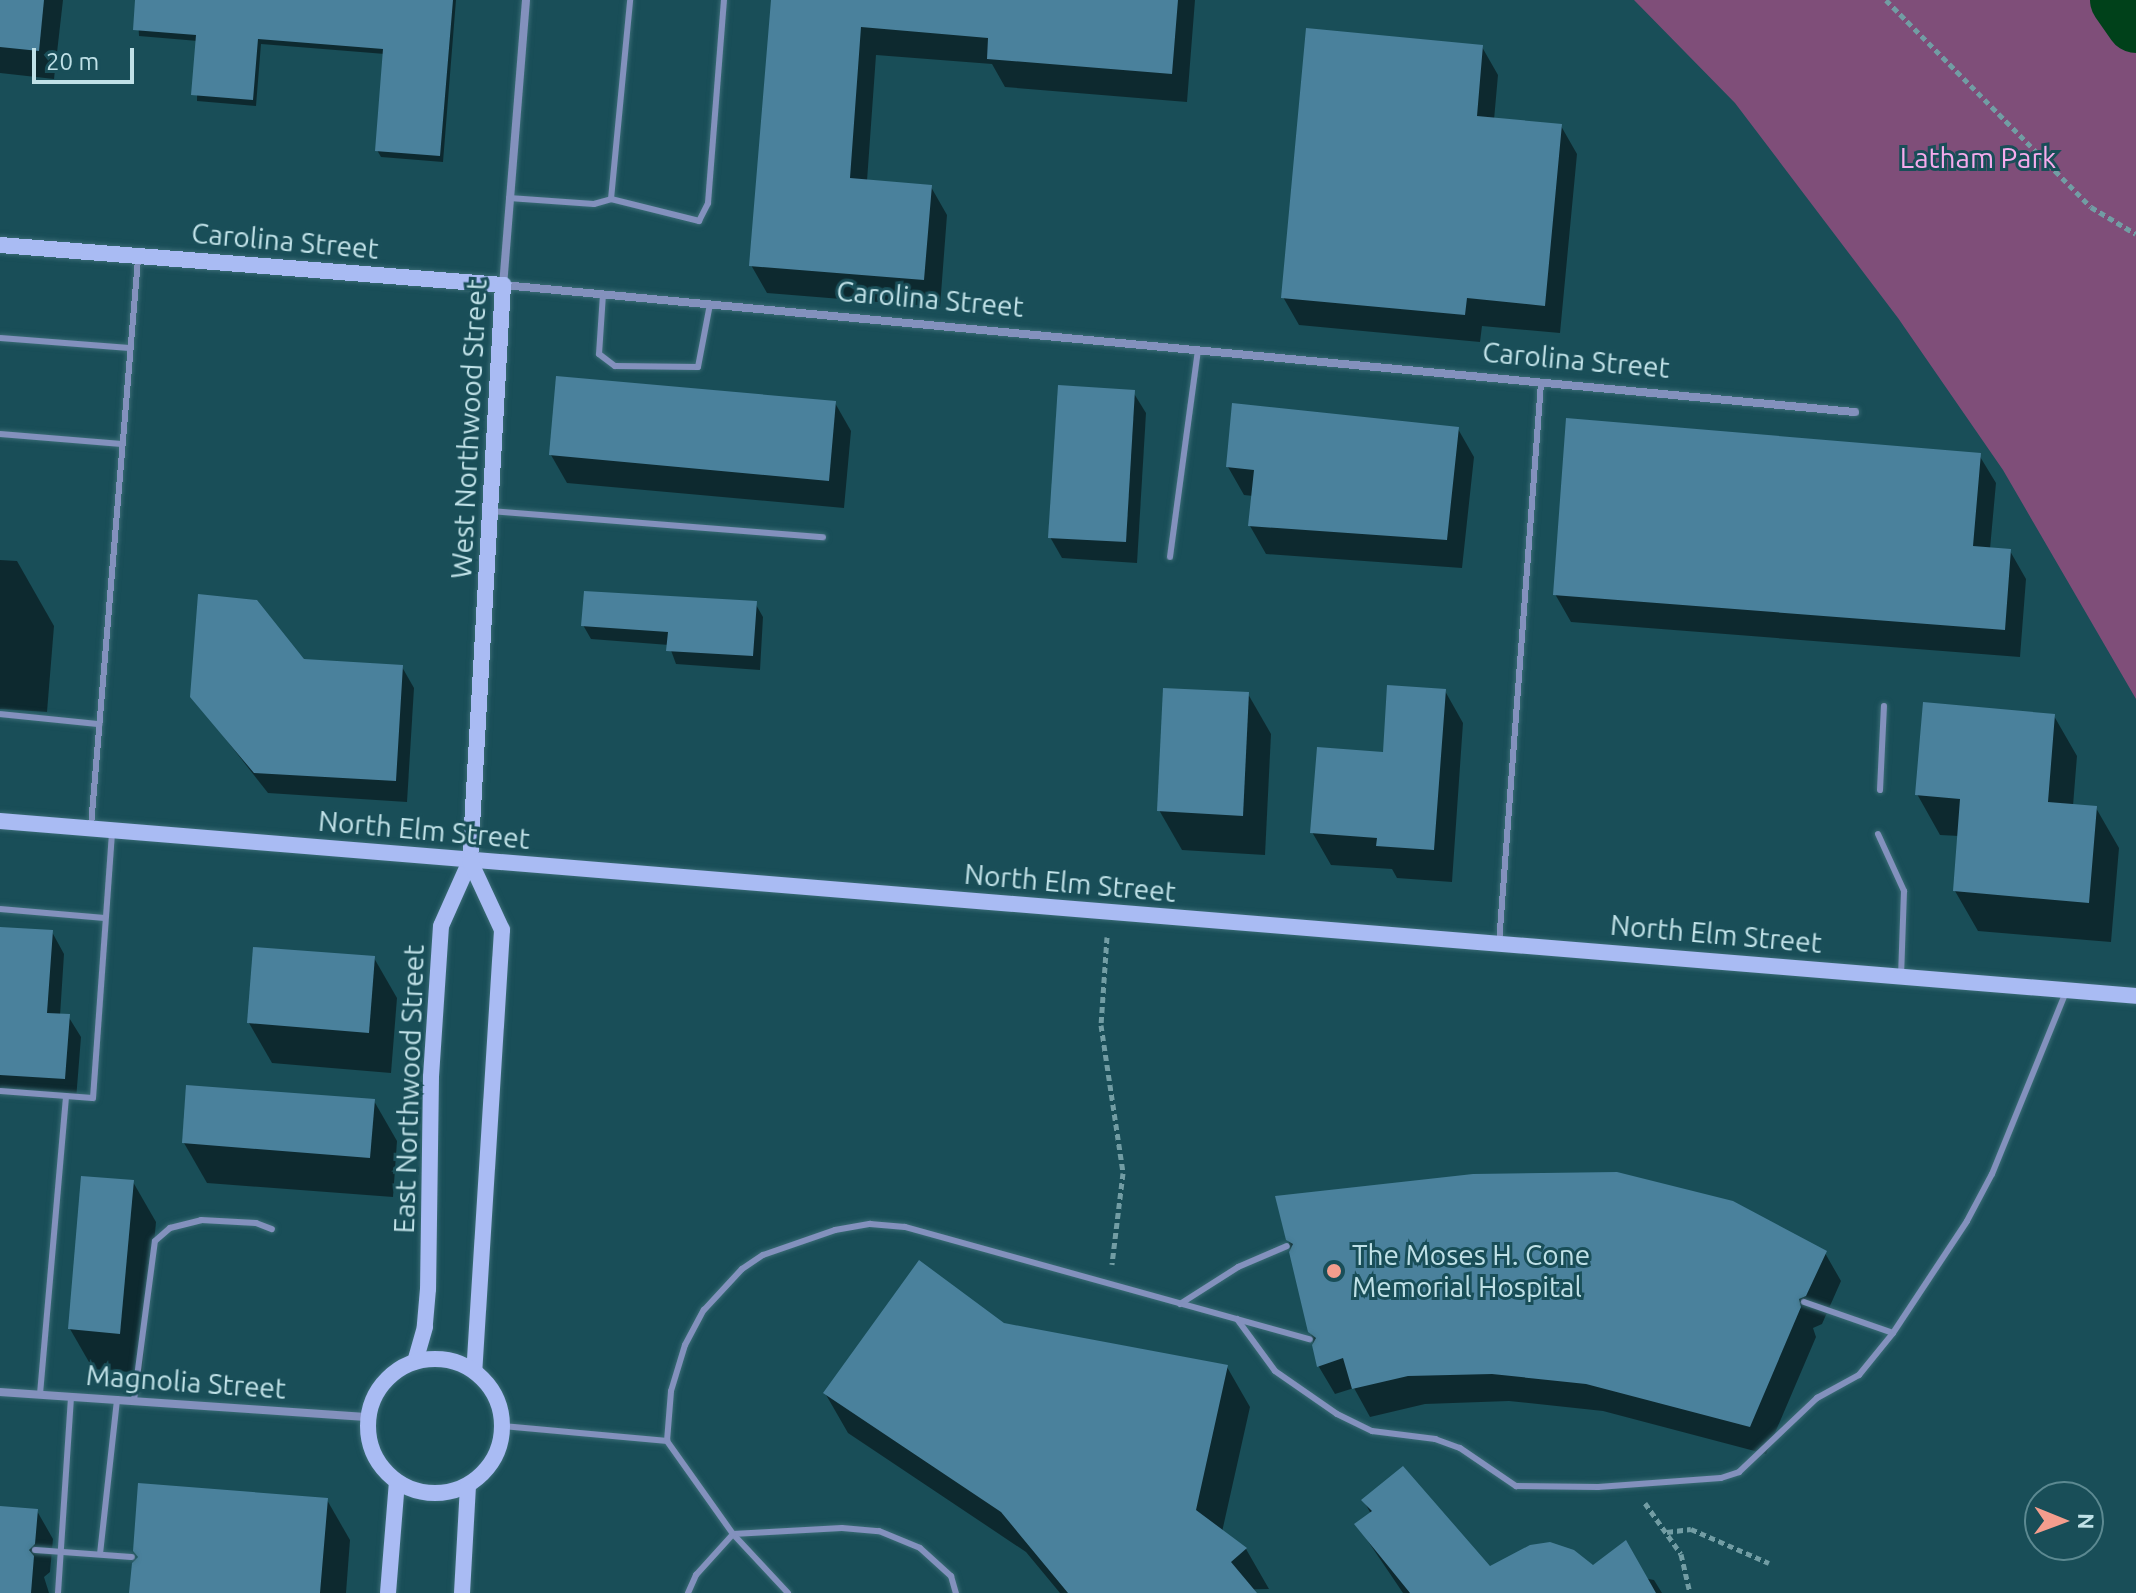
<!DOCTYPE html>
<style>
body{margin:0}
#map{position:relative;width:2136px;height:1593px;overflow:hidden;background:#194e58;font-family:Ubuntu,sans-serif}
div>[style]{position:absolute}
[style*='--x']{left:calc(var(--x)*1px);top:calc(var(--y)*1px);width:calc(var(--w)*1px);rotate:calc(var(--a)*1deg)}
.green>*{inset:0;background:#7f4e79}
.shadow>*{inset:0;background:#0007}
.river>*{height:60px;margin:-30px;padding:0 30px;transform-origin:30px;border-radius:30px;background:#00411a}
.building>*{inset:0;background:#4a819c}
.path>*{height:5px;margin-top:-2.5px;transform-origin:0;background:repeating-linear-gradient(90deg,#729da4 0 6px,transparent 0 10px)}
.roads{filter:drop-shadow(0 0 2px #3a6b75) drop-shadow(0 0 2px #3a6b75)}
.lane>*{height:6px;margin:-3px;padding:0 3px;transform-origin:3px;border-radius:3px;background:#8391bd}
.street>*{height:8px;margin:-4px;padding:0 4px;transform-origin:4px;border-radius:4px;background:#8391bd}
.secondary>*{height:16px;margin:-8px;padding:0 8px;transform-origin:8px;border-radius:8px;background:#a9bbf3}
.secondary>.ring{margin:-8px;padding:0;box-sizing:content-box;background:none;border:16px solid #a9bbf3;border-radius:50%}
.dots>*{width:22px;height:22px;translate:-50% -50%;box-sizing:border-box;border:4px solid #194e58;border-radius:50%}
span{translate:-50% -50%;white-space:nowrap;text-align:center;line-height:1.15;-webkit-text-stroke:6px #194e58;paint-order:stroke}
.park-label{font-size:28px;color:#f5abec}
.street-label{font-size:28px;color:#c0e1e7}
.poi-label{font-size:28px;color:#c0e1e7}
.left{translate:0 -50%;text-align:left}
.north{position:absolute;left:2024px;top:1481px;width:80px;height:80px;box-sizing:border-box;background:#194e58;border:2px solid #5c8991;border-radius:50%;rotate:91deg;font-size:22px;font-weight:700;line-height:32px;text-align:center;color:#c0e1e7}
.north::after{content:'';display:block;margin:auto;width:28px;height:36px;background:#f49d8d;clip-path:polygon(50% 0,100% 100%,50% 72%,0 100%)}
.scale{position:absolute;left:32px;top:48px;width:102px;height:36px;box-sizing:border-box;border:4px solid #c0e1e7;border-top:0;padding-left:10px;font-size:24px;line-height:28px;white-space:nowrap;color:#c0e1e7;-webkit-text-stroke:6px #194e58;paint-order:stroke}
</style>
<div id="map">
<div class="green">
<div style="clip-path:polygon(1634px 0,2136px 0,2136px 699px,2003px 470px,1898px 318px,1735px 103px)"></div>
</div>
<div class="shadow">
<div style="clip-path:polygon(0 0,63px 0,54px 79px,0 73px)"></div>
<div style="clip-path:polygon(137px 0,456px 0,443px 162px,381px 157px,377px 150px,385px 54px,261px 44px,256px 106px,197px 101px,198px 41px,139px 36px)"></div>
<div style="clip-path:polygon(773px 0,1195px 0,1187px 102px,1005px 87px,992px 64px,876px 55px,867px 181px,931px 187px,947px 215px,940px 307px,767px 293px,751px 265px)"></div>
<div style="clip-path:polygon(1482px 47px,1498px 75px,1494px 120px,1561px 126px,1577px 154px,1560px 333px,1482px 326px,1480px 342px,1299px 325px,1283px 297px)"></div>
<div style="clip-path:polygon(1133px 392px,1146px 413px,1137px 563px,1062px 558px,1050px 537px)"></div>
<div style="clip-path:polygon(835px 403px,851px 431px,844px 508px,567px 483px,551px 455px)"></div>
<div style="clip-path:polygon(1458px 429px,1474px 457px,1462px 568px,1266px 554px,1250px 526px,1253px 496px,1244px 495px,1228px 467px)"></div>
<div style="clip-path:polygon(1979px 455px,1996px 483px,1990px 549px,2010px 551px,2026px 579px,2020px 657px,1571px 622px,1555px 594px)"></div>
<div style="clip-path:polygon(0 560px,17px 561px,54px 626px,47px 712px,0 709px)"></div>
<div style="clip-path:polygon(755px 603px,763px 617px,760px 670px,676px 664px,669px 645px,591px 639px,583px 625px)"></div>
<div style="clip-path:polygon(303px 661px,402px 667px,414px 688px,407px 802px,268px 793px,192px 696px)"></div>
<div style="clip-path:polygon(1445px 691px,1463px 723px,1452px 882px,1397px 878px,1392px 869px,1331px 865px,1312px 832px)"></div>
<div style="clip-path:polygon(1248px 694px,1271px 734px,1265px 855px,1182px 850px,1159px 810px)"></div>
<div style="clip-path:polygon(2054px 716px,2077px 756px,2073px 806px,2096px 808px,2119px 848px,2111px 942px,1978px 931px,1955px 891px,1959px 836px,1940px 835px,1917px 794px)"></div>
<div style="clip-path:polygon(0 929px,52px 932px,64px 954px,60px 1016px,68px 1016px,81px 1037px,76px 1100px,0 1094px)"></div>
<div style="clip-path:polygon(374px 958px,397px 998px,391px 1073px,272px 1063px,249px 1023px)"></div>
<div style="clip-path:polygon(374px 1101px,397px 1141px,393px 1197px,207px 1183px,184px 1143px)"></div>
<div style="clip-path:polygon(133px 1182px,156px 1222px,142px 1373px,93px 1369px,70px 1329px)"></div>
<div style="clip-path:polygon(1288px 1239px,1825px 1253px,1841px 1281px,1822px 1324px,1813px 1328px,1816px 1337px,1766px 1454px,1603px 1411px,1509px 1401px,1425px 1404px,1370px 1417px,1354px 1388px,1335px 1394px,1319px 1367px)"></div>
<div style="clip-path:polygon(1003px 1324px,1227px 1367px,1250px 1407px,1222px 1532px,1246px 1549px,1269px 1589px,1060px 1593px,1026px 1552px,848px 1433px,825px 1393px)"></div>
<div style="clip-path:polygon(327px 1500px,350px 1540px,346px 1593px,131px 1593px)"></div>
<div style="clip-path:polygon(1364px 1501px,1489px 1568px,1592px 1568px,1654px 1580px,1662px 1593px,1403px 1593px,1357px 1525px,1371px 1514px)"></div>
<div style="clip-path:polygon(0 1508px,37px 1511px,53px 1539px,50px 1572px,44px 1577px,49px 1593px,0 1593px)"></div>
</div>
<div class="river">
<div style="--x:2120;--y:0;--w:28;--a:55"></div>
</div>
<div class="building">
<div style="clip-path:polygon(0 0,44px 0,39px 51px,0 47px)"></div>
<div style="clip-path:polygon(135px 0,453px 0,440px 156px,375px 151px,383px 49px,258px 39px,253px 100px,191px 95px,196px 35px,133px 30px)"></div>
<div style="clip-path:polygon(771px 0,1178px 0,1172px 74px,987px 59px,988px 38px,861px 27px,850px 178px,932px 185px,924px 280px,749px 266px)"></div>
<div style="clip-path:polygon(1306px 28px,1483px 45px,1477px 116px,1562px 124px,1545px 306px,1467px 298px,1465px 315px,1281px 298px)"></div>
<div style="clip-path:polygon(556px 376px,836px 401px,829px 481px,549px 455px)"></div>
<div style="clip-path:polygon(1058px 385px,1135px 390px,1126px 542px,1048px 538px)"></div>
<div style="clip-path:polygon(1232px 403px,1459px 427px,1447px 540px,1248px 526px,1254px 470px,1226px 467px)"></div>
<div style="clip-path:polygon(1566px 418px,1981px 453px,1973px 546px,2011px 549px,2005px 630px,1553px 595px)"></div>
<div style="clip-path:polygon(584px 591px,757px 601px,753px 656px,666px 651px,668px 632px,581px 626px)"></div>
<div style="clip-path:polygon(198px 594px,257px 600px,304px 659px,403px 665px,396px 781px,254px 773px,190px 697px)"></div>
<div style="clip-path:polygon(1387px 685px,1446px 689px,1434px 850px,1376px 846px,1377px 838px,1310px 833px,1317px 747px,1383px 752px)"></div>
<div style="clip-path:polygon(1163px 688px,1249px 692px,1243px 816px,1157px 811px)"></div>
<div style="clip-path:polygon(1923px 702px,2055px 714px,2048px 802px,2097px 806px,2089px 903px,1953px 891px,1960px 799px,1915px 795px)"></div>
<div style="clip-path:polygon(0 927px,53px 930px,47px 1013px,70px 1014px,65px 1079px,0 1075px)"></div>
<div style="clip-path:polygon(253px 947px,375px 956px,369px 1033px,247px 1023px)"></div>
<div style="clip-path:polygon(186px 1085px,375px 1099px,370px 1158px,182px 1143px)"></div>
<div style="clip-path:polygon(1617px 1172px,1733px 1201px,1827px 1251px,1806px 1296px,1799px 1299px,1801px 1307px,1750px 1427px,1586px 1384px,1492px 1374px,1408px 1376px,1352px 1389px,1343px 1358px,1317px 1367px,1312px 1345px,1316px 1338px,1308px 1332px,1289px 1252px,1293px 1244px,1286px 1240px,1275px 1196px,1473px 1174px)"></div>
<div style="clip-path:polygon(81px 1176px,134px 1180px,120px 1334px,68px 1329px)"></div>
<div style="clip-path:polygon(919px 1260px,1004px 1323px,1228px 1365px,1196px 1510px,1247px 1548px,1231px 1562px,1257px 1593px,1068px 1593px,1001px 1512px,823px 1393px)"></div>
<div style="clip-path:polygon(1403px 1466px,1490px 1566px,1530px 1545px,1550px 1542px,1574px 1550px,1593px 1565px,1626px 1540px,1656px 1593px,1410px 1593px,1354px 1524px,1372px 1511px,1361px 1500px)"></div>
<div style="clip-path:polygon(138px 1483px,328px 1498px,320px 1593px,129px 1593px,132px 1563px,138px 1557px,133px 1551px)"></div>
<div style="clip-path:polygon(0 1506px,38px 1509px,35px 1544px,29px 1550px,34px 1556px,31px 1593px,0 1593px)"></div>
</div>
<div class="path">
<div style="--x:1886;--y:0;--w:291;--a:45.3"></div>
<div style="--x:2091;--y:207;--w:52;--a:31"></div>
<div style="--x:1107;--y:937;--w:88;--a:93.9"></div>
<div style="--x:1101;--y:1025;--w:150;--a:81.5"></div>
<div style="--x:1123;--y:1173;--w:92;--a:96.9"></div>
<div style="--x:1645;--y:1503;--w:62;--a:54.8"></div>
<div style="--x:1681;--y:1554;--w:40;--a:77"></div>
<div style="--x:1667;--y:1532;--w:24;--a:-7"></div>
<div style="--x:1691;--y:1529;--w:85;--a:23.6"></div>
</div>
<div class="roads">
<div class="lane">
<div style="--x:509;--y:198;--w:85;--a:4"></div>
<div style="--x:594;--y:204;--w:18;--a:-16"></div>
<div style="--x:611;--y:199;--w:91;--a:14"></div>
<div style="--x:699;--y:221;--w:20;--a:-63"></div>
<div style="--x:708;--y:203;--w:204;--a:-85.5"></div>
<div style="--x:611;--y:199;--w:200;--a:-84.5"></div>
<div style="--x:603;--y:294;--w:60;--a:93.8"></div>
<div style="--x:599;--y:354;--w:20;--a:37"></div>
<div style="--x:615;--y:366;--w:83;--a:0.7"></div>
<div style="--x:698;--y:367;--w:64;--a:-79.2"></div>
<div style="--x:0;--y:338;--w:130;--a:4.4"></div>
<div style="--x:0;--y:434;--w:122;--a:4.7"></div>
<div style="--x:490;--y:511;--w:334;--a:4.5"></div>
<div style="--x:1170;--y:557;--w:209;--a:-82.3"></div>
<div style="--x:0;--y:714;--w:100;--a:5.8"></div>
<div style="--x:1880;--y:790;--w:84;--a:-87.3"></div>
<div style="--x:91;--y:826;--w:569;--a:-85.26"></div>
<div style="--x:1878;--y:834;--w:63;--a:65.5"></div>
<div style="--x:1904;--y:891;--w:84;--a:92"></div>
<div style="--x:0;--y:909;--w:105;--a:4.9"></div>
<div style="--x:1499;--y:943;--w:562;--a:-85.71"></div>
<div style="--x:0;--y:1091;--w:93;--a:4.3"></div>
<div style="--x:93;--y:1098;--w:267;--a:-85.9"></div>
<div style="--x:1804;--y:1302;--w:94;--a:19.2"></div>
<div style="--x:1180;--y:1304;--w:69;--a:-32.5"></div>
<div style="--x:1238;--y:1267;--w:53;--a:-23.2"></div>
<div style="--x:1237;--y:1319;--w:64;--a:53.8"></div>
<div style="--x:1275;--y:1371;--w:75;--a:34.7"></div>
<div style="--x:1337;--y:1414;--w:39;--a:26"></div>
<div style="--x:1372;--y:1431;--w:64;--a:7.2"></div>
<div style="--x:1435;--y:1439;--w:27;--a:20"></div>
<div style="--x:1460;--y:1448;--w:68;--a:34.2"></div>
<div style="--x:1516;--y:1486;--w:82;--a:0.7"></div>
<div style="--x:1598;--y:1487;--w:123;--a:-4.2"></div>
<div style="--x:1721;--y:1478;--w:19;--a:-18"></div>
<div style="--x:1739;--y:1472;--w:108;--a:-43.5"></div>
<div style="--x:1817;--y:1398;--w:48;--a:-28.7"></div>
<div style="--x:1859;--y:1375;--w:54;--a:-51"></div>
<div style="--x:1893;--y:1333;--w:134;--a:-56.5"></div>
<div style="--x:1967;--y:1221;--w:53;--a:-62"></div>
<div style="--x:1992;--y:1174;--w:196;--a:-67.9"></div>
<div style="--x:40;--y:1394;--w:299;--a:-85"></div>
<div style="--x:134;--y:1400;--w:160;--a:-82.5"></div>
<div style="--x:155;--y:1241;--w:20;--a:-41"></div>
<div style="--x:170;--y:1228;--w:32;--a:-14"></div>
<div style="--x:201;--y:1220;--w:55;--a:3.1"></div>
<div style="--x:256;--y:1223;--w:17;--a:21"></div>
<div style="--x:503;--y:1426;--w:165;--a:5.2"></div>
<div style="--x:35;--y:1550;--w:97;--a:4.1"></div>
<div style="--x:100;--y:1554;--w:156;--a:-83.7"></div>
<div style="--x:58;--y:1593;--w:197;--a:-86.2"></div>
<div style="--x:688;--y:1593;--w:20;--a:-66"></div>
<div style="--x:696;--y:1575;--w:55;--a:-47.9"></div>
<div style="--x:733;--y:1534;--w:109;--a:-3.2"></div>
<div style="--x:842;--y:1528;--w:37;--a:5"></div>
<div style="--x:879;--y:1531;--w:44;--a:22.5"></div>
<div style="--x:920;--y:1548;--w:42;--a:42.1"></div>
<div style="--x:951;--y:1576;--w:18;--a:74"></div>
<div style="--x:788;--y:1593;--w:81;--a:-133"></div>
<div style="--x:733;--y:1534;--w:114;--a:-125.4"></div>
<div style="--x:667;--y:1441;--w:50;--a:-85.4"></div>
<div style="--x:671;--y:1391;--w:48;--a:-73.1"></div>
<div style="--x:685;--y:1345;--w:40;--a:-62"></div>
<div style="--x:704;--y:1310;--w:56;--a:-47.2"></div>
<div style="--x:742;--y:1269;--w:25;--a:-34"></div>
<div style="--x:763;--y:1255;--w:76;--a:-19.1"></div>
<div style="--x:835;--y:1230;--w:36;--a:-10"></div>
<div style="--x:870;--y:1224;--w:35;--a:5"></div>
<div style="--x:905;--y:1227;--w:420;--a:15.5"></div>
</div>
<div class="street">
<div style="--x:526;--y:0;--w:286;--a:94.6"></div>
<div style="--x:503;--y:285;--w:1358;--a:5.37"></div>
<div style="--x:0;--y:1392;--w:370;--a:3.9"></div>
</div>
<div class="secondary">
<div style="--x:0;--y:245;--w:505;--a:4.55"></div>
<div style="--x:503;--y:285;--w:577;--a:93.28"></div>
<div style="--x:470;--y:861;--w:71;--a:114"></div>
<div style="--x:441;--y:926;--w:151;--a:93.8"></div>
<div style="--x:431;--y:1077;--w:212;--a:90.8"></div>
<div style="--x:428;--y:1289;--w:38;--a:95"></div>
<div style="--x:425;--y:1327;--w:36;--a:106"></div>
<div style="--x:0;--y:821;--w:2143;--a:4.68"></div>
<div style="--x:470;--y:861;--w:76;--a:65.1"></div>
<div style="--x:502;--y:930;--w:442;--a:93.6"></div>
<div class="ring" style="left:368px;top:1359px;width:118px;height:118px"></div>
<div style="--x:388;--y:1593;--w:111;--a:-85.4"></div>
<div style="--x:462;--y:1593;--w:108;--a:-86.8"></div>
</div>
</div>
<div class="dots">
<div style="left:1334px;top:1271px;background:#f49d8d"></div>
</div>
<div class="park-label">
<span style="left:1978px;top:158px">Latham Park</span>
</div>
<div class="street-label">
<span style="left:285px;top:241px;rotate:5deg">Carolina Street</span>
<span style="left:930px;top:299px;rotate:5deg">Carolina Street</span>
<span style="left:1576px;top:360px;rotate:5deg">Carolina Street</span>
<span style="left:469px;top:429px;rotate:-87deg">West Northwood Street</span>
<span style="left:424px;top:830px;rotate:5deg">North Elm Street</span>
<span style="left:1070px;top:883px;rotate:5deg">North Elm Street</span>
<span style="left:1716px;top:934px;rotate:5deg">North Elm Street</span>
<span style="left:409px;top:1089px;rotate:-88deg">East Northwood Street</span>
<span style="left:186px;top:1382px;rotate:4deg">Magnolia Street</span>
</div>
<div class="poi-label">
<span class="left" style="left:1352px;top:1271px">The Moses H. Cone<br>Memorial Hospital</span>
</div>
<div class="north">N</div>
<div class="scale">20 m</div>
</div>
